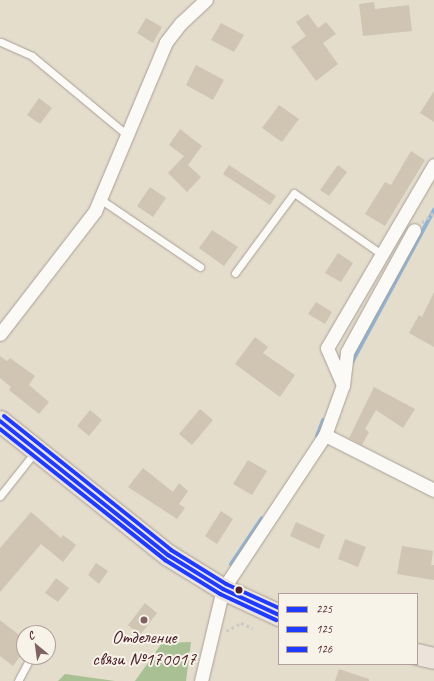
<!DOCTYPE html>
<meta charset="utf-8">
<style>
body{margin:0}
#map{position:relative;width:434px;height:681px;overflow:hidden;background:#e4ddcc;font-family:Caveat,sans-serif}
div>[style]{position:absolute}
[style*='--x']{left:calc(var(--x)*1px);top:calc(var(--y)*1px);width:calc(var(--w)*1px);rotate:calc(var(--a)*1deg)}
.forest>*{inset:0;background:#a8c093}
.stream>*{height:4px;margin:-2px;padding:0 2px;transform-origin:2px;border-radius:2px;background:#90b4d6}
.building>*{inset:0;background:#d0c5b3}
.path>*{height:2.5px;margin-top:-1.25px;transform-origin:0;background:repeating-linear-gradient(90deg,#ccc8c5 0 3px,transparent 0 6px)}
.roads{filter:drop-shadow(0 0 1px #a99f97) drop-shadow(0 0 1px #a99f97)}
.service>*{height:7px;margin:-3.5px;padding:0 3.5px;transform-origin:3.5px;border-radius:3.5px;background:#fbfaf7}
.minor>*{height:13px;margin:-6.5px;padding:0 6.5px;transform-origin:6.5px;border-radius:6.5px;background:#fbfaf7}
.primary>*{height:21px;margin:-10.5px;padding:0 10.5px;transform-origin:10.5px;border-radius:10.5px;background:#ece4db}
.bus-1>*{height:4px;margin:-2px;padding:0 2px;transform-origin:2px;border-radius:2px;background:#1f3bff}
.bus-2>*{height:4px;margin:-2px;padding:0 2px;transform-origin:2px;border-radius:2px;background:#1f3bff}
.bus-3>*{height:4px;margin:-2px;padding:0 2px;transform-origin:2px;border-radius:2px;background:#1f3bff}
.dots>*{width:11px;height:11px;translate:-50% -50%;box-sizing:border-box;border:2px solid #f7f3e8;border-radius:50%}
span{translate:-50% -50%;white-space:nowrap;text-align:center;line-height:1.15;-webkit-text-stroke:4px #f7f3e8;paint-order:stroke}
.poi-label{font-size:19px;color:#4a1f2b}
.legend{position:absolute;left:278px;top:593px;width:140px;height:72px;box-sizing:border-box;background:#f7f3e8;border:1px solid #b29e9c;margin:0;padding:5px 7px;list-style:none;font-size:12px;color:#4a1f2b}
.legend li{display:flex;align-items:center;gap:8px;height:20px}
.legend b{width:20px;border:1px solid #b29e9c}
.north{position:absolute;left:16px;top:625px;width:40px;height:40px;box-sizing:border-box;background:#f7f3e8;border:1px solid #b29e9c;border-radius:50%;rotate:331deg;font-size:11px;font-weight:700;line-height:16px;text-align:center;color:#4a1f2b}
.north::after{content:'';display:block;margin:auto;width:14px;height:18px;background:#806263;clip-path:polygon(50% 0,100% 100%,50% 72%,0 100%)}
</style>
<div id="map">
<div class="forest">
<div style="clip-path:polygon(191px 642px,186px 681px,135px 681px,162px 643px)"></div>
<div style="clip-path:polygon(65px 674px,115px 681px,58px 681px)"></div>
</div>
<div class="stream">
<div style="--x:351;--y:364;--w:175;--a:-61.7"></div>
<div style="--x:317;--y:436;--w:17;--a:-69"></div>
<div style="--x:231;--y:564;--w:55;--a:-56"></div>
</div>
<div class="building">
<div style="clip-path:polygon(374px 2px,375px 9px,409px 5px,412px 31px,363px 36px,359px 4px)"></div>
<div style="clip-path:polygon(308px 14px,318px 28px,326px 22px,336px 34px,323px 43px,338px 64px,316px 81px,291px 47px,306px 36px,296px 22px)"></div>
<div style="clip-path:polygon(146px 18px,162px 27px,153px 43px,137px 33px)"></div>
<div style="clip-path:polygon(221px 23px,244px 35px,234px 52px,211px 40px)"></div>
<div style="clip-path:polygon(196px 65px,224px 80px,213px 100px,186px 85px)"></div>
<div style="clip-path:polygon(434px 91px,434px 122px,420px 113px)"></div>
<div style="clip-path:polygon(39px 98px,52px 108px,40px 124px,27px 115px)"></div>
<div style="clip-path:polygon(279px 105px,299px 119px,282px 142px,262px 128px)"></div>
<div style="clip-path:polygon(180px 129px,202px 146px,188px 165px,201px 177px,187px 192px,168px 173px,184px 156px,169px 145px)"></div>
<div style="clip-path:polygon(411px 151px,425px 160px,385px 226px,365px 214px,385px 182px,391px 185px)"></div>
<div style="clip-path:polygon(229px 165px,276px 196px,270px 205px,223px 174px)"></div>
<div style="clip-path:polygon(338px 165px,347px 172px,329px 196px,320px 190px)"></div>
<div style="clip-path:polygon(150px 187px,166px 198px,153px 217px,137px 206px)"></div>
<div style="clip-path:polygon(212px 230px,238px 247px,224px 266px,199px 248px)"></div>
<div style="clip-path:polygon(338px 253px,353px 263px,341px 282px,325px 273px)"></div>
<div style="clip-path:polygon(434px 292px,434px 347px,409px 333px,419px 315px,422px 317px)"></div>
<div style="clip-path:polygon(316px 302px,332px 312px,325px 324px,308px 314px)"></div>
<div style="clip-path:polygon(255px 337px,268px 347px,263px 353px,295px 375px,280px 397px,235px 364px)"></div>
<div style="clip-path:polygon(0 356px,7px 361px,10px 358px,35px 376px,29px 385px,49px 402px,39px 414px,9px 390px,11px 387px,0 378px)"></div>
<div style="clip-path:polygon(374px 387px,415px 409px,403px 428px,376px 410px,365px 429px,369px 432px,362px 445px,349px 438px)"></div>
<div style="clip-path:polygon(200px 409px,213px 420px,192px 445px,179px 434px)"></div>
<div style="clip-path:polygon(90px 410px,102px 420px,89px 436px,77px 426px)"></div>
<div style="clip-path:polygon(248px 460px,267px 471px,252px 495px,233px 484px)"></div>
<div style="clip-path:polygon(143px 468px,173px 492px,179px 483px,188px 491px,179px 504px,185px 508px,177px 519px,128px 487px)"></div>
<div style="clip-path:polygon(221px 511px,233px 519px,217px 544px,205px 536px)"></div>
<div style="clip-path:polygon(31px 512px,61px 538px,63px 535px,76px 545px,63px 562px,41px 544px,0 592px,0 548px)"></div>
<div style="clip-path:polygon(296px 522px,325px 535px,319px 549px,290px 536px)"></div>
<div style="clip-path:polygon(345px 539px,366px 547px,358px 567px,338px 559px)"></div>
<div style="clip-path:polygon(402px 546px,433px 551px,431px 565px,434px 565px,434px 580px,397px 574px)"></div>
<div style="clip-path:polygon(96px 563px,108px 571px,99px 584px,88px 575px)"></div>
<div style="clip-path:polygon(56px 578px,69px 588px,58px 602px,45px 593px)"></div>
<div style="clip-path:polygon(145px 603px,157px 613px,140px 635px,128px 625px)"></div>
<div style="clip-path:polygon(0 620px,24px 639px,24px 651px,13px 666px,0 656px)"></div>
<div style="clip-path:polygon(339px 669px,369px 679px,369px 681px,335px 681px)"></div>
</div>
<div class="path">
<div style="--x:422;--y:223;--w:16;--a:-43"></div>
<div style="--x:226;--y:631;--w:17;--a:-28"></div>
<div style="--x:241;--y:623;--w:13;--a:23"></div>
</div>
<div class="roads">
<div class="service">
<div style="--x:1;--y:42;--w:34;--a:24"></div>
<div style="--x:32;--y:56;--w:124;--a:39.7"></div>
<div style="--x:100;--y:199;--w:121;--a:34.2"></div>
<div style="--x:235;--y:273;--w:99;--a:-53.6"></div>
<div style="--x:294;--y:193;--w:105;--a:34.9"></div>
<div style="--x:0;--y:496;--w:56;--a:-51.5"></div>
<div style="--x:18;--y:681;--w:21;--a:-62"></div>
</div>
<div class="minor">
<div style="--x:0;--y:334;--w:155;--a:-52.3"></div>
<div style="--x:95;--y:211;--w:183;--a:-67.2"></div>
<div style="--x:166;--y:42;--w:24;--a:-52"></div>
<div style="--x:181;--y:23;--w:34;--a:-43"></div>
<div style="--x:343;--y:385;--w:33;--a:-83"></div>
<div style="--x:347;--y:352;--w:139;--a:-61.2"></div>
<div style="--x:325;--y:435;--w:122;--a:26.8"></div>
<div style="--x:201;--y:681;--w:95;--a:-76.6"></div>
<div style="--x:223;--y:589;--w:185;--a:-56.5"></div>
<div style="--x:325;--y:435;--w:53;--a:-70.2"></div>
<div style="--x:343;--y:385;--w:40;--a:-113.4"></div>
<div style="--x:327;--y:348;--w:212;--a:-59.7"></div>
</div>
<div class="primary">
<div style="--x:0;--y:421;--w:215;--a:38.6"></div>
<div style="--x:168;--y:555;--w:65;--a:31.7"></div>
<div style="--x:223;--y:589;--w:62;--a:24.9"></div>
<div style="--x:417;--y:654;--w:17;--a:13"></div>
</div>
</div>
<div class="bus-1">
<div style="--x:0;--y:421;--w:215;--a:38.6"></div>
<div style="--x:168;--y:555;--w:65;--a:31.7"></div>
<div style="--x:223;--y:589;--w:62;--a:24.9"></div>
</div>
<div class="bus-2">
<div style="--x:0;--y:429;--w:211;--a:38.4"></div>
<div style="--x:165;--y:560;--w:65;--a:31.7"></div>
<div style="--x:220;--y:594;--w:62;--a:24.9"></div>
</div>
<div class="bus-3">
<div style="--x:4;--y:416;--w:214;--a:38.7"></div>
<div style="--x:171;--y:550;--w:65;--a:31.7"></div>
<div style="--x:226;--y:584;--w:58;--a:24.4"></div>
</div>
<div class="dots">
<div style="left:239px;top:590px;background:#4a1f2b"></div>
<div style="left:144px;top:620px;background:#806263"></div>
</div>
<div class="poi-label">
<span style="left:144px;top:649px">Отделение<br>связи №170017</span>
</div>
<ul class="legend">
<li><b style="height:5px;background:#1f3bff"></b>225</li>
<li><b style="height:5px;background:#1f3bff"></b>125</li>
<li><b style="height:5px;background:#1f3bff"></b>126</li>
</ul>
<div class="north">С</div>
</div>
